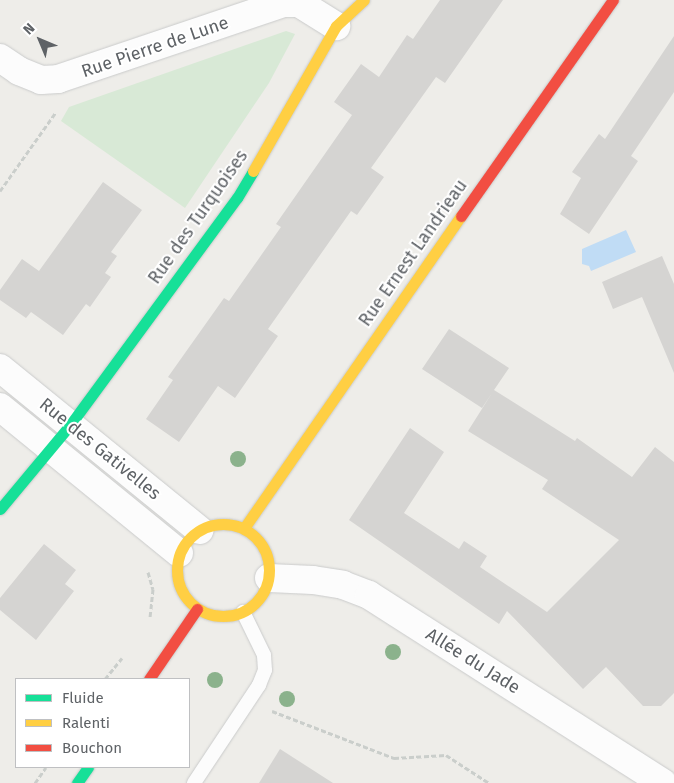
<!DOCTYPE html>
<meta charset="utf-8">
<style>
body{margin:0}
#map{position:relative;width:674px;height:783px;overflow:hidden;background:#eeede9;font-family:"Fira Sans",sans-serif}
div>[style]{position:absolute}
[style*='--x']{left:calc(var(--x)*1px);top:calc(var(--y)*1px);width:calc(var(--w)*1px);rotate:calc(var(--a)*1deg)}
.green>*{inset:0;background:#d8e9d6}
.water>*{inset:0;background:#c0dcf5}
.building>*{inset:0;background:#d5d4d2}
.path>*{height:3px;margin-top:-1.5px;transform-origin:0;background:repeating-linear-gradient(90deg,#cacecb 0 5px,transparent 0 7.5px)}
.roads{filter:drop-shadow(0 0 1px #cacbcb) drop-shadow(0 0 1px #cacbcb)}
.lane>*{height:14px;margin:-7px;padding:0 7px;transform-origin:7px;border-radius:7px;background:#fcfcfc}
.street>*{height:28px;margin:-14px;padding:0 14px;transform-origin:14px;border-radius:14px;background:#fcfcfc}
.fast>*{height:11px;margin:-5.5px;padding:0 5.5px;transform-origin:5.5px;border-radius:5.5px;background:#16e098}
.slow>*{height:11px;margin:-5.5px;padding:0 5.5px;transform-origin:5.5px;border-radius:5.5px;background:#ffcf43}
.slow>.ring{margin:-5.5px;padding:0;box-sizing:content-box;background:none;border:11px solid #ffcf43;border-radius:50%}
.jam>*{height:11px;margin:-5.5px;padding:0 5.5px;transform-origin:5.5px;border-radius:5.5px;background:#f24e42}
.trees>*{width:16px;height:16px;margin:-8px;border-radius:50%;background:#8bb28c}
span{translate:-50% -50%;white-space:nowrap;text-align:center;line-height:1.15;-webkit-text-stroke:4px #fff;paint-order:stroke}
.street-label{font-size:18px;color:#5e6266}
.legend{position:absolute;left:15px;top:678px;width:175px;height:90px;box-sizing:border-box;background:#fff;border:1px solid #bfc0c2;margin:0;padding:6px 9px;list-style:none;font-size:15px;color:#5e6266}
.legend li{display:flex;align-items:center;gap:10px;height:25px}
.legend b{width:25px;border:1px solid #bfc0c2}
.north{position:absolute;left:15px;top:15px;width:50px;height:50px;-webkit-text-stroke:4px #fff;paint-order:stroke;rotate:315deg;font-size:14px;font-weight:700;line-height:20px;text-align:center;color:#5e6266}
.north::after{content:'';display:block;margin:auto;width:18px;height:22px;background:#5e6266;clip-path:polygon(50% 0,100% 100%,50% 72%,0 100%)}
</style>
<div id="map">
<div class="green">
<div style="clip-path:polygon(286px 31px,295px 34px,269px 83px,185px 208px,61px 121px,69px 107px)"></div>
</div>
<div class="water">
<div style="clip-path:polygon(626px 230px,636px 252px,591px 271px,589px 266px,582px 264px,582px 249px)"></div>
</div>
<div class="building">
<div style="clip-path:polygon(440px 0,503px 0,445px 83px,436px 77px,371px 168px,384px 177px,357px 215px,351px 211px,268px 329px,278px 336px,235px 398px,218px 386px,179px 442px,146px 419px,173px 380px,168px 377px,224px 298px,229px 301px,281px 227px,276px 224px,352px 115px,334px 102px,361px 64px,379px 77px,407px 35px,413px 39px)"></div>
<div style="clip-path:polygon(674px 36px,674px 92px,631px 156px,638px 161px,589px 234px,560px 214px,581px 178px,572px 172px,599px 134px,605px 139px)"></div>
<div style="clip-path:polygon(103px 182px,142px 210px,111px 252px,117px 256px,105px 273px,111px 277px,90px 307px,86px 304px,63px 335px,31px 312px,26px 318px,0 300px,0 290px,22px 259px,39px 271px)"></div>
<div style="clip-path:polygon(662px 256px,674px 284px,674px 373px,642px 297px,613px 309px,602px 282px)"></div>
<div style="clip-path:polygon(449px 329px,509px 368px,494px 390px,575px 441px,577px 438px,632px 477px,655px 447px,674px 462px,674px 693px,661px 706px,643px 706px,606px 667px,583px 689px,507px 611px,499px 624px,349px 520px,410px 428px,444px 452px,404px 513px,459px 549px,464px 541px,487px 556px,480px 567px,547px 612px,619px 540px,542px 489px,548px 480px,468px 431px,492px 393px,482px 408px,422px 369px)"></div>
<div style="clip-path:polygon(44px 544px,76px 570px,65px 584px,74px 591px,36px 640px,0 610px,0 598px)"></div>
<div style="clip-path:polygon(280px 749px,333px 783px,259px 783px)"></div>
</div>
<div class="path">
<div style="--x:0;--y:191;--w:97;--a:-54.7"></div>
<div style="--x:148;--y:572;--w:18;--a:74"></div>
<div style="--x:153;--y:589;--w:28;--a:96"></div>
<div style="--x:105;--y:679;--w:27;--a:-51"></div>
<div style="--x:272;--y:711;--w:131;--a:21.1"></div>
<div style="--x:394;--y:758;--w:52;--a:-3.3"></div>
<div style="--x:446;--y:755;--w:51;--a:33.1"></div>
<div style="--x:35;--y:783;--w:19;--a:-55"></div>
</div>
<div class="roads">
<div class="lane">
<div style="--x:194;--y:783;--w:118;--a:-56.4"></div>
<div style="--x:259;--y:685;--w:16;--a:-68"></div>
<div style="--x:265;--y:670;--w:15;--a:-94"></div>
<div style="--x:264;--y:655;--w:48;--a:-116"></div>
</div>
<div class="street">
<div style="--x:0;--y:58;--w:23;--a:34"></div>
<div style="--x:19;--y:71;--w:24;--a:22"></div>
<div style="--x:41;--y:80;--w:17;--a:-3"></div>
<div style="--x:58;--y:79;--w:238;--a:-18.6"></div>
<div style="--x:284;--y:3;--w:15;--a:0"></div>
<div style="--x:299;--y:3;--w:44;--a:31.9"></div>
<div style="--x:0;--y:368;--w:257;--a:39.1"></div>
<div style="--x:0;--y:407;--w:231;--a:39.2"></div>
<div style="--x:269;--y:578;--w:44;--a:2.6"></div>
<div style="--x:313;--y:580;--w:30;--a:9"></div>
<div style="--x:343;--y:585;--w:28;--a:21"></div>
<div style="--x:369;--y:595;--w:349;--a:32.6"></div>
</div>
<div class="fast">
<div style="--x:0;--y:509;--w:109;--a:-50.2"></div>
<div style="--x:70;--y:425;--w:282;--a:-53.7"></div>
<div style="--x:237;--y:198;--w:31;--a:-59"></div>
<div style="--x:77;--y:783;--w:19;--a:-55"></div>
</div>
<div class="slow">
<div style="--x:253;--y:171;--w:167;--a:-60.2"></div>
<div style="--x:336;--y:26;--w:38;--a:-43"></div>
<div class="ring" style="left:177px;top:524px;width:81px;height:81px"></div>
<div style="--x:244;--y:528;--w:380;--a:-55.2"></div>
</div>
<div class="jam">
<div style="--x:461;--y:216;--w:264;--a:-54.9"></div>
<div style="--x:149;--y:679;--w:85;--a:-55.6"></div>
</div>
</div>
<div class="trees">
<div style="left:238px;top:459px"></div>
<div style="left:393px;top:652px"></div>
<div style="left:215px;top:680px"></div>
<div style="left:287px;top:699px"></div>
</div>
<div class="street-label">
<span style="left:155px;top:47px;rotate:-19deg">Rue Pierre de Lune</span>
<span style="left:198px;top:217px;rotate:-55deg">Rue des Turquoises</span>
<span style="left:413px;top:253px;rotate:-55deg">Rue Ernest Landrieau</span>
<span style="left:100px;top:449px;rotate:39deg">Rue des Gativelles</span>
<span style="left:473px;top:661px;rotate:32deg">Allée du Jade</span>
</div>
<ul class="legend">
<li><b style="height:6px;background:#16e098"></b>Fluide</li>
<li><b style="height:6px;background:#ffcf43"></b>Ralenti</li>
<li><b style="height:6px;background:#f24e42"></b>Bouchon</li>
</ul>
<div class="north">N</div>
</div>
